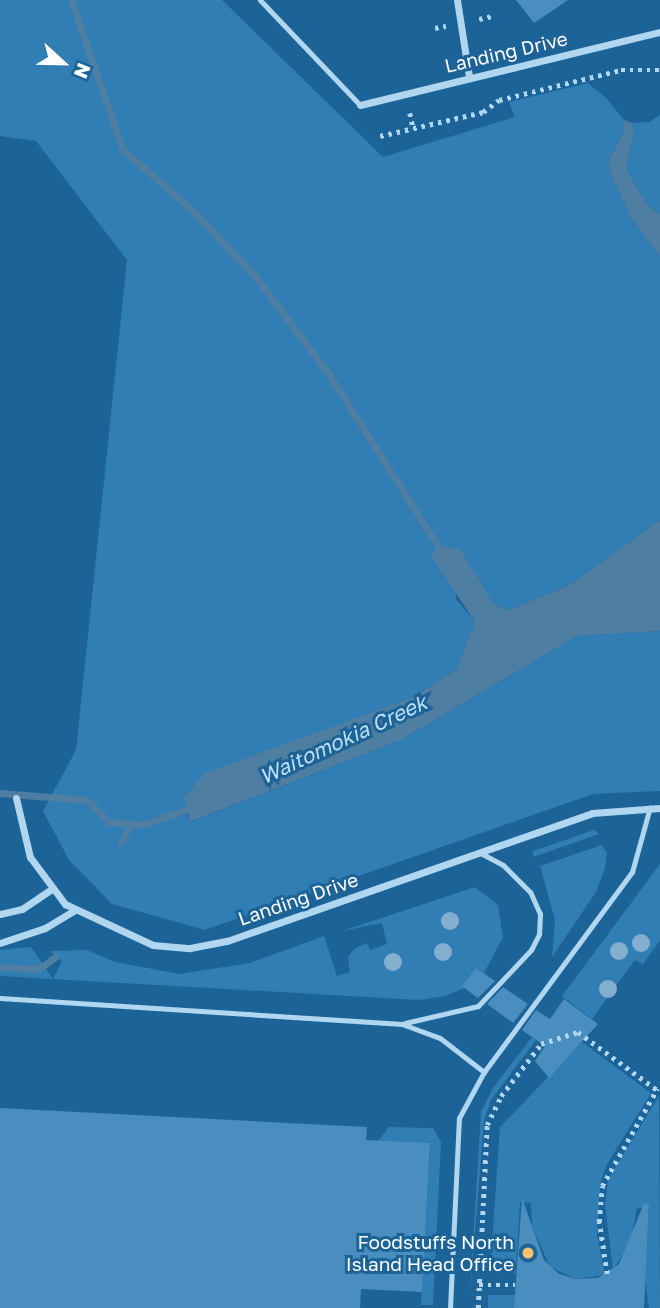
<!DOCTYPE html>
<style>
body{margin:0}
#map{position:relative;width:660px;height:1308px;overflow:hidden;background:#1c6397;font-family:"Golos Text",sans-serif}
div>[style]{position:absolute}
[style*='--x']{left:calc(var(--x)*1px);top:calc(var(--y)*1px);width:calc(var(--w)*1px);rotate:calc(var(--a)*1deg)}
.green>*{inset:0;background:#307eb4}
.water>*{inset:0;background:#4e7fa3}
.stream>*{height:7px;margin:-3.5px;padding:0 3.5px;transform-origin:3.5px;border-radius:3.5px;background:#4e7fa3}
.building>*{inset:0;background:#498ebe}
.path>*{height:4.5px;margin-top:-2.25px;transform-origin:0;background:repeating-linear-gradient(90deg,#b0d6f0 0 3.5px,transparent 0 8.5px)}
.service>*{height:5px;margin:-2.5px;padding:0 2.5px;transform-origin:2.5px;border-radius:2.5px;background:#b0d6f0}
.minor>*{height:7px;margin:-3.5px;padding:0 3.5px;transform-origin:3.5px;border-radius:3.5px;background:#b0d6f0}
.trees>*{width:18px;height:18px;margin:-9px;border-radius:50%;background:#83aece}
.dots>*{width:19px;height:19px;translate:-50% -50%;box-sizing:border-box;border:4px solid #1c6397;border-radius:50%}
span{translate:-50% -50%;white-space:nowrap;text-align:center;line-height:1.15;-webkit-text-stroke:6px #1c6397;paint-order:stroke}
.street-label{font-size:19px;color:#fff}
.poi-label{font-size:19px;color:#fff}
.right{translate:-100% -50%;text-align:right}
.water-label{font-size:21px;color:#bcdff6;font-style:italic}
.north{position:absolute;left:28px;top:28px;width:70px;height:70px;-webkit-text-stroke:5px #1c6397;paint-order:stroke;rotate:112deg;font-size:19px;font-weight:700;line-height:28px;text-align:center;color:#fff}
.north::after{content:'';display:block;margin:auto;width:24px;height:32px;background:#fff;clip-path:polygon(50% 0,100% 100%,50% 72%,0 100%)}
</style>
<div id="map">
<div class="green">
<div style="clip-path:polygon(0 0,222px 0,383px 157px,515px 117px,509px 102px,588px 83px,607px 99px,624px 120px,623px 133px,608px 161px,611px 174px,630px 216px,660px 257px,660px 520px,569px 585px,509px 610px,494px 604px,459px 549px,456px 599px,475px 622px,456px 670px,411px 698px,185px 811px,191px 822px,401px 740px,577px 636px,660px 631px,660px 791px,593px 794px,205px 930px,112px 904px,69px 860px,43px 811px,76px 750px,127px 260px,36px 141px,0 136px)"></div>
<div style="clip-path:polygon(660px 115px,660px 214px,649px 207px,626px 169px,634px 133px,632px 123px,649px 122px)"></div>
<div style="clip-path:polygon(594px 830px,599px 834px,533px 857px,533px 851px)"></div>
<div style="clip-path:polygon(602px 845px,607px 853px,605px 868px,596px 892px,552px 957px,555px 920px,540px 866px)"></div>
<div style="clip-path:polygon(660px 864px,660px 940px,643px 964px,635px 960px,592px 1019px,562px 996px)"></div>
<div style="clip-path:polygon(475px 887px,498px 905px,503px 937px,484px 973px,476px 968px,465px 988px,445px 996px,419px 1000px,0 976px,0 950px,31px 947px,53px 979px,62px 961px,50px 951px,87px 950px,115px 962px,180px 974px,250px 963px,324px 936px,337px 976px,350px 972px,348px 957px,354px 949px,367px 943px,370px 950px,387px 944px,382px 923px,342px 931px)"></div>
<div style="clip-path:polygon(532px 1037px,536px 1040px,491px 1100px,484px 1121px,469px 1308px,481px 1112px,493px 1088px)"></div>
<div style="clip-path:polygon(582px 1042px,651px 1093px,606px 1166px,600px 1184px,597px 1235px,605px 1275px,576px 1279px,550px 1267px,532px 1226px,531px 1203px,520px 1202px,516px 1273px,490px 1272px,500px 1127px)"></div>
<div style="clip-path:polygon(659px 1096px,660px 1308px,649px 1308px,645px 1278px,649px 1208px,637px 1208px,630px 1244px,613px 1270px,605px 1205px,608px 1179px)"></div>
<div style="clip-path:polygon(389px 1127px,433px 1128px,441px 1142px,433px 1305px,421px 1305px,430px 1144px,378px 1141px)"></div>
<div style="clip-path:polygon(488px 1295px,515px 1295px,514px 1308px,488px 1308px)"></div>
</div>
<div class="water">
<div style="clip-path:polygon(624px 120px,632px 123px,634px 133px,626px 169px,649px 207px,660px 214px,660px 257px,630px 216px,611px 174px,608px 161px,623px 133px)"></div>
<div style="clip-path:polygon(660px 520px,660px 631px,577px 636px,401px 740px,190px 822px,184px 798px,205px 773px,411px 698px,456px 670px,475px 622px,431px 556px,438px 546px,460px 549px,494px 604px,509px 610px,569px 585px)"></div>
</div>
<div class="stream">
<div style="--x:71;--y:0;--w:159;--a:70.9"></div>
<div style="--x:123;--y:150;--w:90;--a:40.9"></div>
<div style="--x:191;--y:209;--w:93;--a:46.3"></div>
<div style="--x:255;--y:276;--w:125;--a:53.1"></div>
<div style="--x:330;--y:376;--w:201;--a:57.6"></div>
<div style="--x:0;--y:793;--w:87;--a:4.6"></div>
<div style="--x:87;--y:800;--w:31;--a:45"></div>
<div style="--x:109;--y:822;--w:34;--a:5"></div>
<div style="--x:143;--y:825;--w:53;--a:-19.8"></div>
<div style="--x:121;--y:842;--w:21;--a:-61"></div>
<div style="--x:0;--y:967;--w:39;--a:3"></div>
<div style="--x:39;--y:969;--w:21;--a:-37"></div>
</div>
<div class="building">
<div style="clip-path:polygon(516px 0,568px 0,534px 23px)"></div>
<div style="clip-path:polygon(476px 968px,495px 981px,478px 998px,462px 986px)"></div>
<div style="clip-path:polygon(503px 987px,528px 1004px,513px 1023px,487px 1004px)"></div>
<div style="clip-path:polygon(564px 999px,598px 1024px,549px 1078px,535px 1061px,545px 1046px,522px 1030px,536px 1010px,550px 1019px)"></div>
<div style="clip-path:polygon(0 1108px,367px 1127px,366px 1140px,430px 1143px,422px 1292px,361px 1289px,360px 1308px,0 1308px)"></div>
<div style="clip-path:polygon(522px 1198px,544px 1260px,559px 1274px,576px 1279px,598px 1278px,619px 1264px,644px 1203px,649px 1204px,644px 1308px,514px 1308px)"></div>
</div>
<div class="path">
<div style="--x:479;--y:19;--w:13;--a:-13"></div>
<div style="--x:435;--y:28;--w:11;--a:-10"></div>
<div style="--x:410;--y:113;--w:14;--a:78"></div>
<div style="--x:380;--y:136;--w:106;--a:-13.1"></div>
<div style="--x:483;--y:112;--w:20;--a:-37"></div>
<div style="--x:499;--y:100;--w:126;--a:-13.8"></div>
<div style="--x:621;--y:70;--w:39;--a:0"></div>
<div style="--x:607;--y:1274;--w:53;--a:-98.7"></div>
<div style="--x:599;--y:1222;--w:36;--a:-85"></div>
<div style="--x:602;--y:1186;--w:112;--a:-60.4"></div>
<div style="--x:479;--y:1285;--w:36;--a:0"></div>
<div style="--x:478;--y:1308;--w:183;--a:-87.2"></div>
<div style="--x:487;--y:1125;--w:32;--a:-64"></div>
<div style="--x:501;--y:1096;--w:66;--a:-52.4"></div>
<div style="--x:541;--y:1044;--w:39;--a:-18"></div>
<div style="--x:578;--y:1032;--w:102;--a:36.2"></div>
</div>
<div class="service">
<div style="--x:260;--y:0;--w:145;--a:46.4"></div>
<div style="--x:0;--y:998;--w:403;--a:3.7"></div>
<div style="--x:402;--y:1024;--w:40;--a:20.2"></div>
<div style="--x:440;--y:1038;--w:56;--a:37.7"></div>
<div style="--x:405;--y:1023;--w:75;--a:-13.1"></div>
<div style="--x:478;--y:1006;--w:77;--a:-46.6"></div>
<div style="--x:531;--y:950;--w:18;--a:-63"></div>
<div style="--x:539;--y:934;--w:20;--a:-87"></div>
<div style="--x:540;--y:914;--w:24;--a:-114"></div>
<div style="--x:530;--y:892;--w:38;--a:-135"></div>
<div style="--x:503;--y:865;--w:27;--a:-152"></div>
<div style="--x:450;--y:1308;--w:190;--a:-87.3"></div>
<div style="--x:459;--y:1118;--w:52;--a:-61.5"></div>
<div style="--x:484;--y:1072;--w:249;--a:-53.5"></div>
<div style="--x:632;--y:872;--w:67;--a:-74.5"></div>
</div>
<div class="minor">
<div style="--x:457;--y:0;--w:78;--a:81.1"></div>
<div style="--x:360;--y:105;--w:309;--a:-13.7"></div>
<div style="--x:16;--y:798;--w:61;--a:76.7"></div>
<div style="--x:30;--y:857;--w:59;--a:53.3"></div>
<div style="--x:65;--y:904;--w:97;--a:25"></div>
<div style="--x:153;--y:945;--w:37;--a:5"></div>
<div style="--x:190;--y:948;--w:38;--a:-11"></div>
<div style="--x:227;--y:941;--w:387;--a:-19.3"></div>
<div style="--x:592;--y:813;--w:68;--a:-4.2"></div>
<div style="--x:0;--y:914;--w:23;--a:-13"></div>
<div style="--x:22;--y:909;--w:34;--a:-34"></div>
<div style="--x:0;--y:943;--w:47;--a:-18.4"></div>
<div style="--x:45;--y:928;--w:33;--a:-31"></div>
</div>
<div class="trees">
<div style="left:450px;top:921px"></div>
<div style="left:641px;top:943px"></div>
<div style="left:619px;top:951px"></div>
<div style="left:443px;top:952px"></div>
<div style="left:393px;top:962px"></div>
<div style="left:608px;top:989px"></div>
</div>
<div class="dots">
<div style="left:528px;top:1253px;background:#ffc16f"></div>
</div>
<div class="street-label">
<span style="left:506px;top:52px;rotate:-13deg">Landing Drive</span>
<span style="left:298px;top:899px;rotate:-19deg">Landing Drive</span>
</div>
<div class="poi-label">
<span class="right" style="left:514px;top:1253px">Foodstuffs North<br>Island Head Office</span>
</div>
<div class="water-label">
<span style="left:343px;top:739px;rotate:-25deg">Waitomokia Creek</span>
</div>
<div class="north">N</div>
</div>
